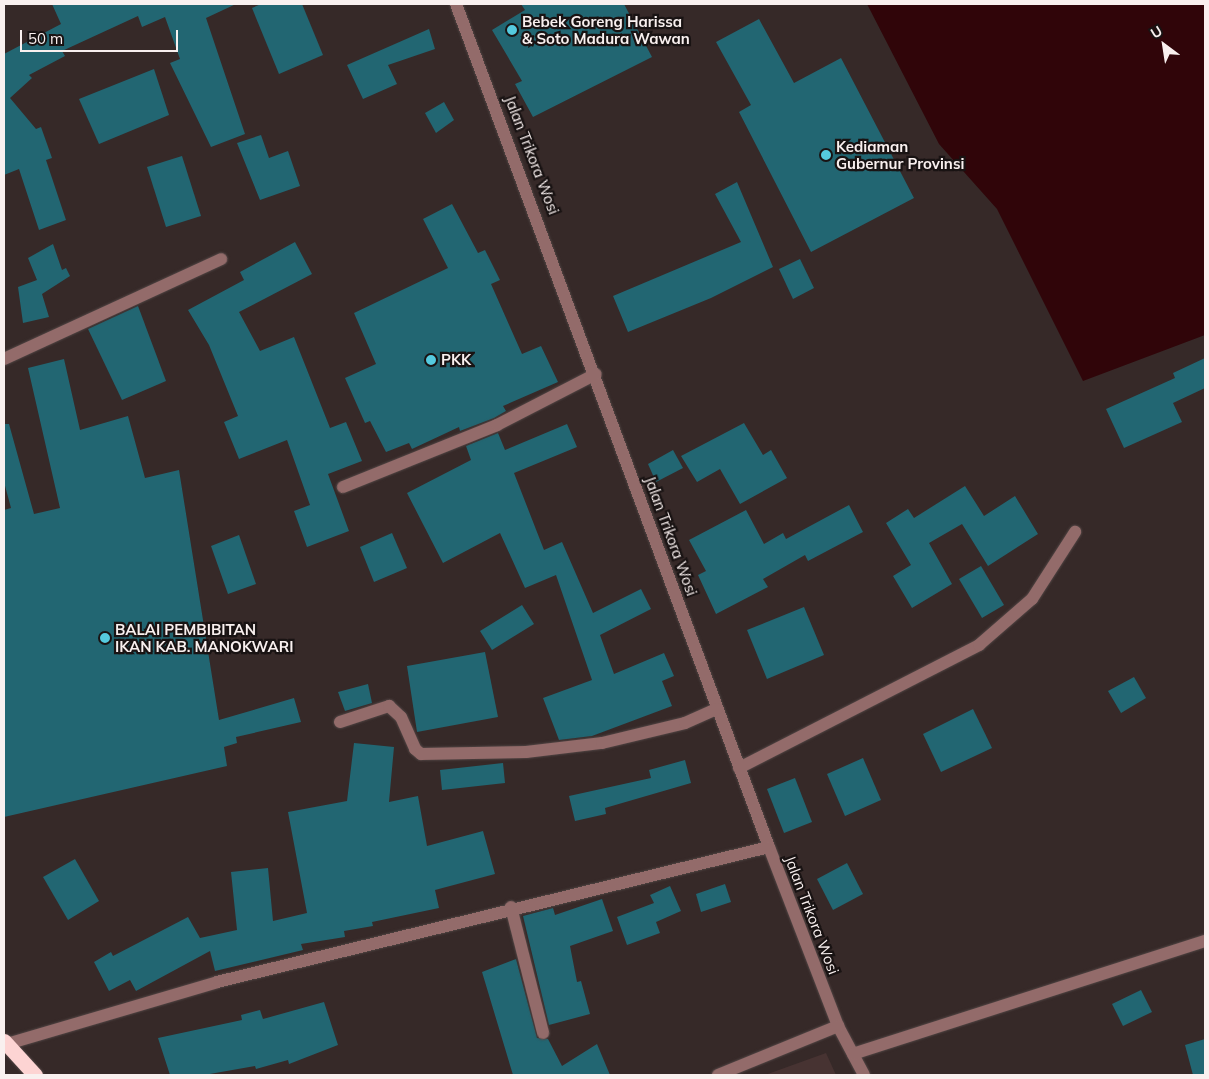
<!DOCTYPE html>
<style>
body{margin:0}
#map{position:relative;width:1209px;height:1079px;overflow:hidden;background:#362928;font-family:Mulish,sans-serif}
div>[style]{position:absolute}
[style*='--x']{left:calc(var(--x)*1px);top:calc(var(--y)*1px);width:calc(var(--w)*1px);rotate:calc(var(--a)*1deg)}
.built>*{inset:0;background:#473332}
.water>*{inset:0;background:#300509}
.building>*{inset:0;background:#226672}
.roads{filter:drop-shadow(0 0 1px #514544) drop-shadow(0 0 1px #514544)}
.minor>*{height:12px;margin:-6px;padding:0 6px;transform-origin:6px;border-radius:6px;background:#936b6a}
.highway>*{height:15px;margin:-7.5px;padding:0 7.5px;transform-origin:7.5px;border-radius:7.5px;background:#fdd4d3}
.dots>*{width:14px;height:14px;translate:-50% -50%;box-sizing:border-box;border:2px solid #191313;border-radius:50%}
span{translate:-50% -50%;white-space:nowrap;text-align:center;line-height:1.15;-webkit-text-stroke:4.5px #191313;paint-order:stroke}
.poi-label{font-size:15px;color:#f9f0ef;font-weight:700}
.left{translate:0 -50%;text-align:left}
.street-label{font-size:15px;color:#f9f0ef}
.frame{position:absolute;inset:0;border:5px solid #f9f0ef;pointer-events:none}
.north{position:absolute;left:1139px;top:20px;width:50px;height:50px;-webkit-text-stroke:4px #191313;paint-order:stroke;rotate:329deg;font-size:14px;font-weight:700;line-height:20px;text-align:center;color:#f9f0ef}
.north::after{content:'';display:block;margin:auto;width:18px;height:22px;background:#f9f0ef;clip-path:polygon(50% 0,100% 100%,50% 72%,0 100%)}
.scale{position:absolute;left:20px;top:30px;width:158px;height:22px;box-sizing:border-box;border:2px solid #f9f0ef;border-top:0;padding-left:6px;font-size:15px;line-height:18px;white-space:nowrap;color:#f9f0ef;-webkit-text-stroke:4px #191313;paint-order:stroke}
</style>
<div id="map">
<div class="built">
<div style="clip-path:polygon(826px 1053px,836px 1075px,765px 1075px)"></div>
</div>
<div class="water">
<div style="clip-path:polygon(867px 4px,1205px 4px,1205px 335px,1083px 381px,997px 209px,939px 144px)"></div>
</div>
<div class="building">
<div style="clip-path:polygon(52px 4px,236px 4px,206px 18px,245px 134px,211px 147px,170px 63px,180px 59px,165px 17px,142px 27px,138px 16px,62px 51px,65px 56px,29px 75px,32px 78px,10px 98px,36px 129px,41px 127px,52px 158px,46px 160px,66px 220px,39px 230px,19px 169px,4px 175px,4px 54px,61px 24px)"></div>
<div style="clip-path:polygon(261px 4px,302px 4px,323px 55px,279px 74px,252px 8px)"></div>
<div style="clip-path:polygon(521px 4px,624px 4px,652px 57px,533px 117px,515px 84px,522px 81px,492px 30px,525px 10px)"></div>
<div style="clip-path:polygon(759px 19px,794px 83px,841px 58px,914px 198px,811px 252px,739px 112px,751px 105px,716px 42px)"></div>
<div style="clip-path:polygon(429px 29px,435px 49px,388px 65px,397px 84px,363px 99px,347px 65px)"></div>
<div style="clip-path:polygon(154px 69px,169px 115px,99px 144px,79px 99px)"></div>
<div style="clip-path:polygon(444px 102px,454px 120px,436px 133px,425px 113px)"></div>
<div style="clip-path:polygon(261px 135px,269px 158px,288px 151px,300px 186px,260px 200px,237px 143px)"></div>
<div style="clip-path:polygon(182px 156px,201px 216px,166px 227px,147px 167px)"></div>
<div style="clip-path:polygon(737px 182px,773px 267px,711px 298px,628px 332px,613px 296px,741px 242px,715px 194px)"></div>
<div style="clip-path:polygon(452px 204px,478px 253px,485px 250px,500px 280px,491px 284px,522px 354px,541px 346px,558px 382px,503px 406px,506px 411px,494px 418px,460px 431px,459px 427px,412px 449px,409px 443px,386px 452px,370px 421px,365px 423px,345px 378px,376px 364px,354px 313px,448px 268px,423px 219px)"></div>
<div style="clip-path:polygon(295px 242px,312px 274px,239px 312px,260px 351px,294px 337px,330px 428px,346px 422px,362px 461px,328px 474px,349px 531px,307px 547px,294px 511px,310px 505px,287px 440px,239px 459px,224px 422px,238px 416px,209px 345px,188px 310px,244px 280px,240px 272px)"></div>
<div style="clip-path:polygon(53px 244px,62px 270px,66px 268px,70px 276px,42px 294px,49px 317px,23px 323px,18px 287px,37px 280px,28px 258px)"></div>
<div style="clip-path:polygon(800px 259px,814px 288px,793px 299px,779px 269px)"></div>
<div style="clip-path:polygon(138px 306px,166px 381px,122px 400px,88px 329px)"></div>
<div style="clip-path:polygon(1205px 358px,1205px 388px,1173px 403px,1182px 422px,1124px 448px,1106px 409px,1175px 378px,1173px 373px)"></div>
<div style="clip-path:polygon(64px 359px,80px 430px,128px 416px,145px 478px,179px 470px,219px 720px,294px 698px,301px 722px,236px 737px,237px 743px,224px 747px,227px 766px,4px 817px,4px 510px,11px 508px,4px 482px,4px 424px,9px 424px,34px 514px,60px 508px,28px 368px)"></div>
<div style="clip-path:polygon(744px 423px,763px 455px,771px 450px,787px 478px,740px 504px,720px 469px,697px 482px,681px 456px)"></div>
<div style="clip-path:polygon(567px 424px,577px 447px,514px 473px,544px 550px,562px 542px,593px 613px,641px 589px,651px 609px,600px 635px,614px 674px,664px 653px,674px 676px,662px 681px,672px 706px,592px 736px,559px 740px,543px 698px,592px 680px,556px 575px,525px 588px,500px 533px,443px 563px,407px 493px,471px 460px,466px 446px,498px 433px,505px 450px)"></div>
<div style="clip-path:polygon(673px 450px,683px 468px,656px 482px,648px 464px)"></div>
<div style="clip-path:polygon(965px 486px,984px 516px,1015px 496px,1038px 534px,988px 566px,962px 524px,929px 543px,952px 584px,912px 608px,893px 576px,911px 565px,886px 523px,908px 509px,914px 518px)"></div>
<div style="clip-path:polygon(849px 505px,863px 532px,808px 561px,805px 555px,763px 579px,768px 587px,716px 614px,698px 575px,706px 571px,689px 540px,746px 510px,764px 544px,783px 533px,786px 539px)"></div>
<div style="clip-path:polygon(392px 533px,407px 568px,374px 582px,360px 547px)"></div>
<div style="clip-path:polygon(239px 535px,256px 584px,228px 594px,211px 546px)"></div>
<div style="clip-path:polygon(981px 566px,1004px 605px,982px 618px,959px 579px)"></div>
<div style="clip-path:polygon(522px 605px,534px 624px,492px 650px,480px 631px)"></div>
<div style="clip-path:polygon(804px 607px,824px 655px,767px 679px,747px 630px)"></div>
<div style="clip-path:polygon(485px 652px,498px 717px,417px 732px,407px 666px)"></div>
<div style="clip-path:polygon(1134px 677px,1146px 698px,1121px 713px,1108px 691px)"></div>
<div style="clip-path:polygon(368px 684px,372px 703px,345px 711px,338px 692px)"></div>
<div style="clip-path:polygon(973px 709px,992px 748px,941px 772px,923px 734px)"></div>
<div style="clip-path:polygon(354px 743px,394px 747px,389px 802px,418px 796px,427px 846px,483px 831px,495px 874px,435px 890px,439px 908px,372px 922px,373px 926px,344px 931px,345px 937px,301px 944px,303px 950px,215px 971px,210px 951px,136px 991px,130px 980px,109px 991px,94px 962px,111px 952px,113px 956px,188px 917px,200px 938px,237px 930px,231px 872px,268px 868px,273px 921px,307px 913px,288px 812px,347px 801px)"></div>
<div style="clip-path:polygon(863px 758px,881px 800px,845px 816px,827px 774px)"></div>
<div style="clip-path:polygon(685px 760px,691px 783px,605px 808px,606px 814px,575px 821px,569px 796px,651px 778px,649px 770px)"></div>
<div style="clip-path:polygon(503px 763px,505px 783px,442px 790px,440px 770px)"></div>
<div style="clip-path:polygon(795px 778px,812px 822px,784px 833px,767px 789px)"></div>
<div style="clip-path:polygon(75px 859px,99px 901px,68px 920px,43px 877px)"></div>
<div style="clip-path:polygon(847px 863px,863px 894px,833px 910px,817px 879px)"></div>
<div style="clip-path:polygon(725px 884px,731px 902px,701px 912px,696px 894px)"></div>
<div style="clip-path:polygon(670px 886px,681px 911px,656px 922px,660px 933px,627px 945px,617px 917px,654px 903px,650px 895px)"></div>
<div style="clip-path:polygon(602px 899px,613px 931px,570px 946px,577px 982px,581px 981px,590px 1014px,549px 1025px,523px 916px,553px 908px,555px 915px)"></div>
<div style="clip-path:polygon(516px 959px,537px 1038px,548px 1039px,562px 1066px,597px 1044px,610px 1075px,513px 1075px,482px 972px)"></div>
<div style="clip-path:polygon(1141px 990px,1152px 1012px,1123px 1026px,1112px 1004px)"></div>
<div style="clip-path:polygon(324px 1002px,338px 1045px,289px 1064px,288px 1060px,256px 1069px,255px 1066px,204px 1075px,170px 1075px,158px 1038px,242px 1020px,241px 1015px,260px 1010px,263px 1019px)"></div>
<div style="clip-path:polygon(1205px 1039px,1205px 1075px,1193px 1075px,1185px 1045px)"></div>
</div>
<div class="roads">
<div class="minor">
<div style="--x:456;--y:4;--w:899;--a:69.63"></div>
<div style="--x:769;--y:847;--w:192;--a:68.9"></div>
<div style="--x:838;--y:1026;--w:55;--a:62"></div>
<div style="--x:4;--y:359;--w:239;--a:-24.7"></div>
<div style="--x:343;--y:487;--w:166;--a:-21.9"></div>
<div style="--x:497;--y:425;--w:111;--a:-27.3"></div>
<div style="--x:340;--y:722;--w:52;--a:-18.1"></div>
<div style="--x:389;--y:706;--w:16;--a:43"></div>
<div style="--x:401;--y:717;--w:35;--a:66"></div>
<div style="--x:415;--y:749;--w:8;--a:40"></div>
<div style="--x:421;--y:754;--w:105;--a:-1.1"></div>
<div style="--x:526;--y:752;--w:77;--a:-6.8"></div>
<div style="--x:602;--y:743;--w:85;--a:-13.5"></div>
<div style="--x:685;--y:723;--w:35;--a:-24"></div>
<div style="--x:739;--y:768;--w:270;--a:-27.1"></div>
<div style="--x:979;--y:645;--w:70;--a:-41"></div>
<div style="--x:1032;--y:599;--w:80;--a:-57.3"></div>
<div style="--x:511;--y:907;--w:130;--a:75.7"></div>
<div style="--x:7;--y:1044;--w:219;--a:-16.4"></div>
<div style="--x:217;--y:982;--w:568;--a:-13.74"></div>
<div style="--x:853;--y:1054;--w:370;--a:-17.8"></div>
<div style="--x:718;--y:1075;--w:130;--a:-22.2"></div>
</div>
<div class="highway">
<div style="--x:4;--y:1041;--w:46;--a:47.6"></div>
</div>
</div>
<div class="dots">
<div style="left:512px;top:30px;background:#55cade"></div>
<div style="left:826px;top:155px;background:#55cade"></div>
<div style="left:431px;top:360px;background:#55cade"></div>
<div style="left:105px;top:638px;background:#55cade"></div>
</div>
<div class="poi-label">
<span class="left" style="left:522px;top:30px">Bebek Goreng Harissa<br>&amp; Soto Madura Wawan</span>
<span class="left" style="left:836px;top:155px">Kediaman<br>Gubernur Provinsi</span>
<span class="left" style="left:441px;top:360px">PKK</span>
<span class="left" style="left:115px;top:638px">BALAI PEMBIBITAN<br>IKAN KAB. MANOKWARI</span>
</div>
<div class="street-label">
<span style="left:532px;top:155px;rotate:69deg">Jalan Trikora Wosi</span>
<span style="left:671px;top:536px;rotate:70deg">Jalan Trikora Wosi</span>
<span style="left:812px;top:915px;rotate:69deg">Jalan Trikora Wosi</span>
</div>
<div class="frame"></div>
<div class="north">U</div>
<div class="scale">50 m</div>
</div>
